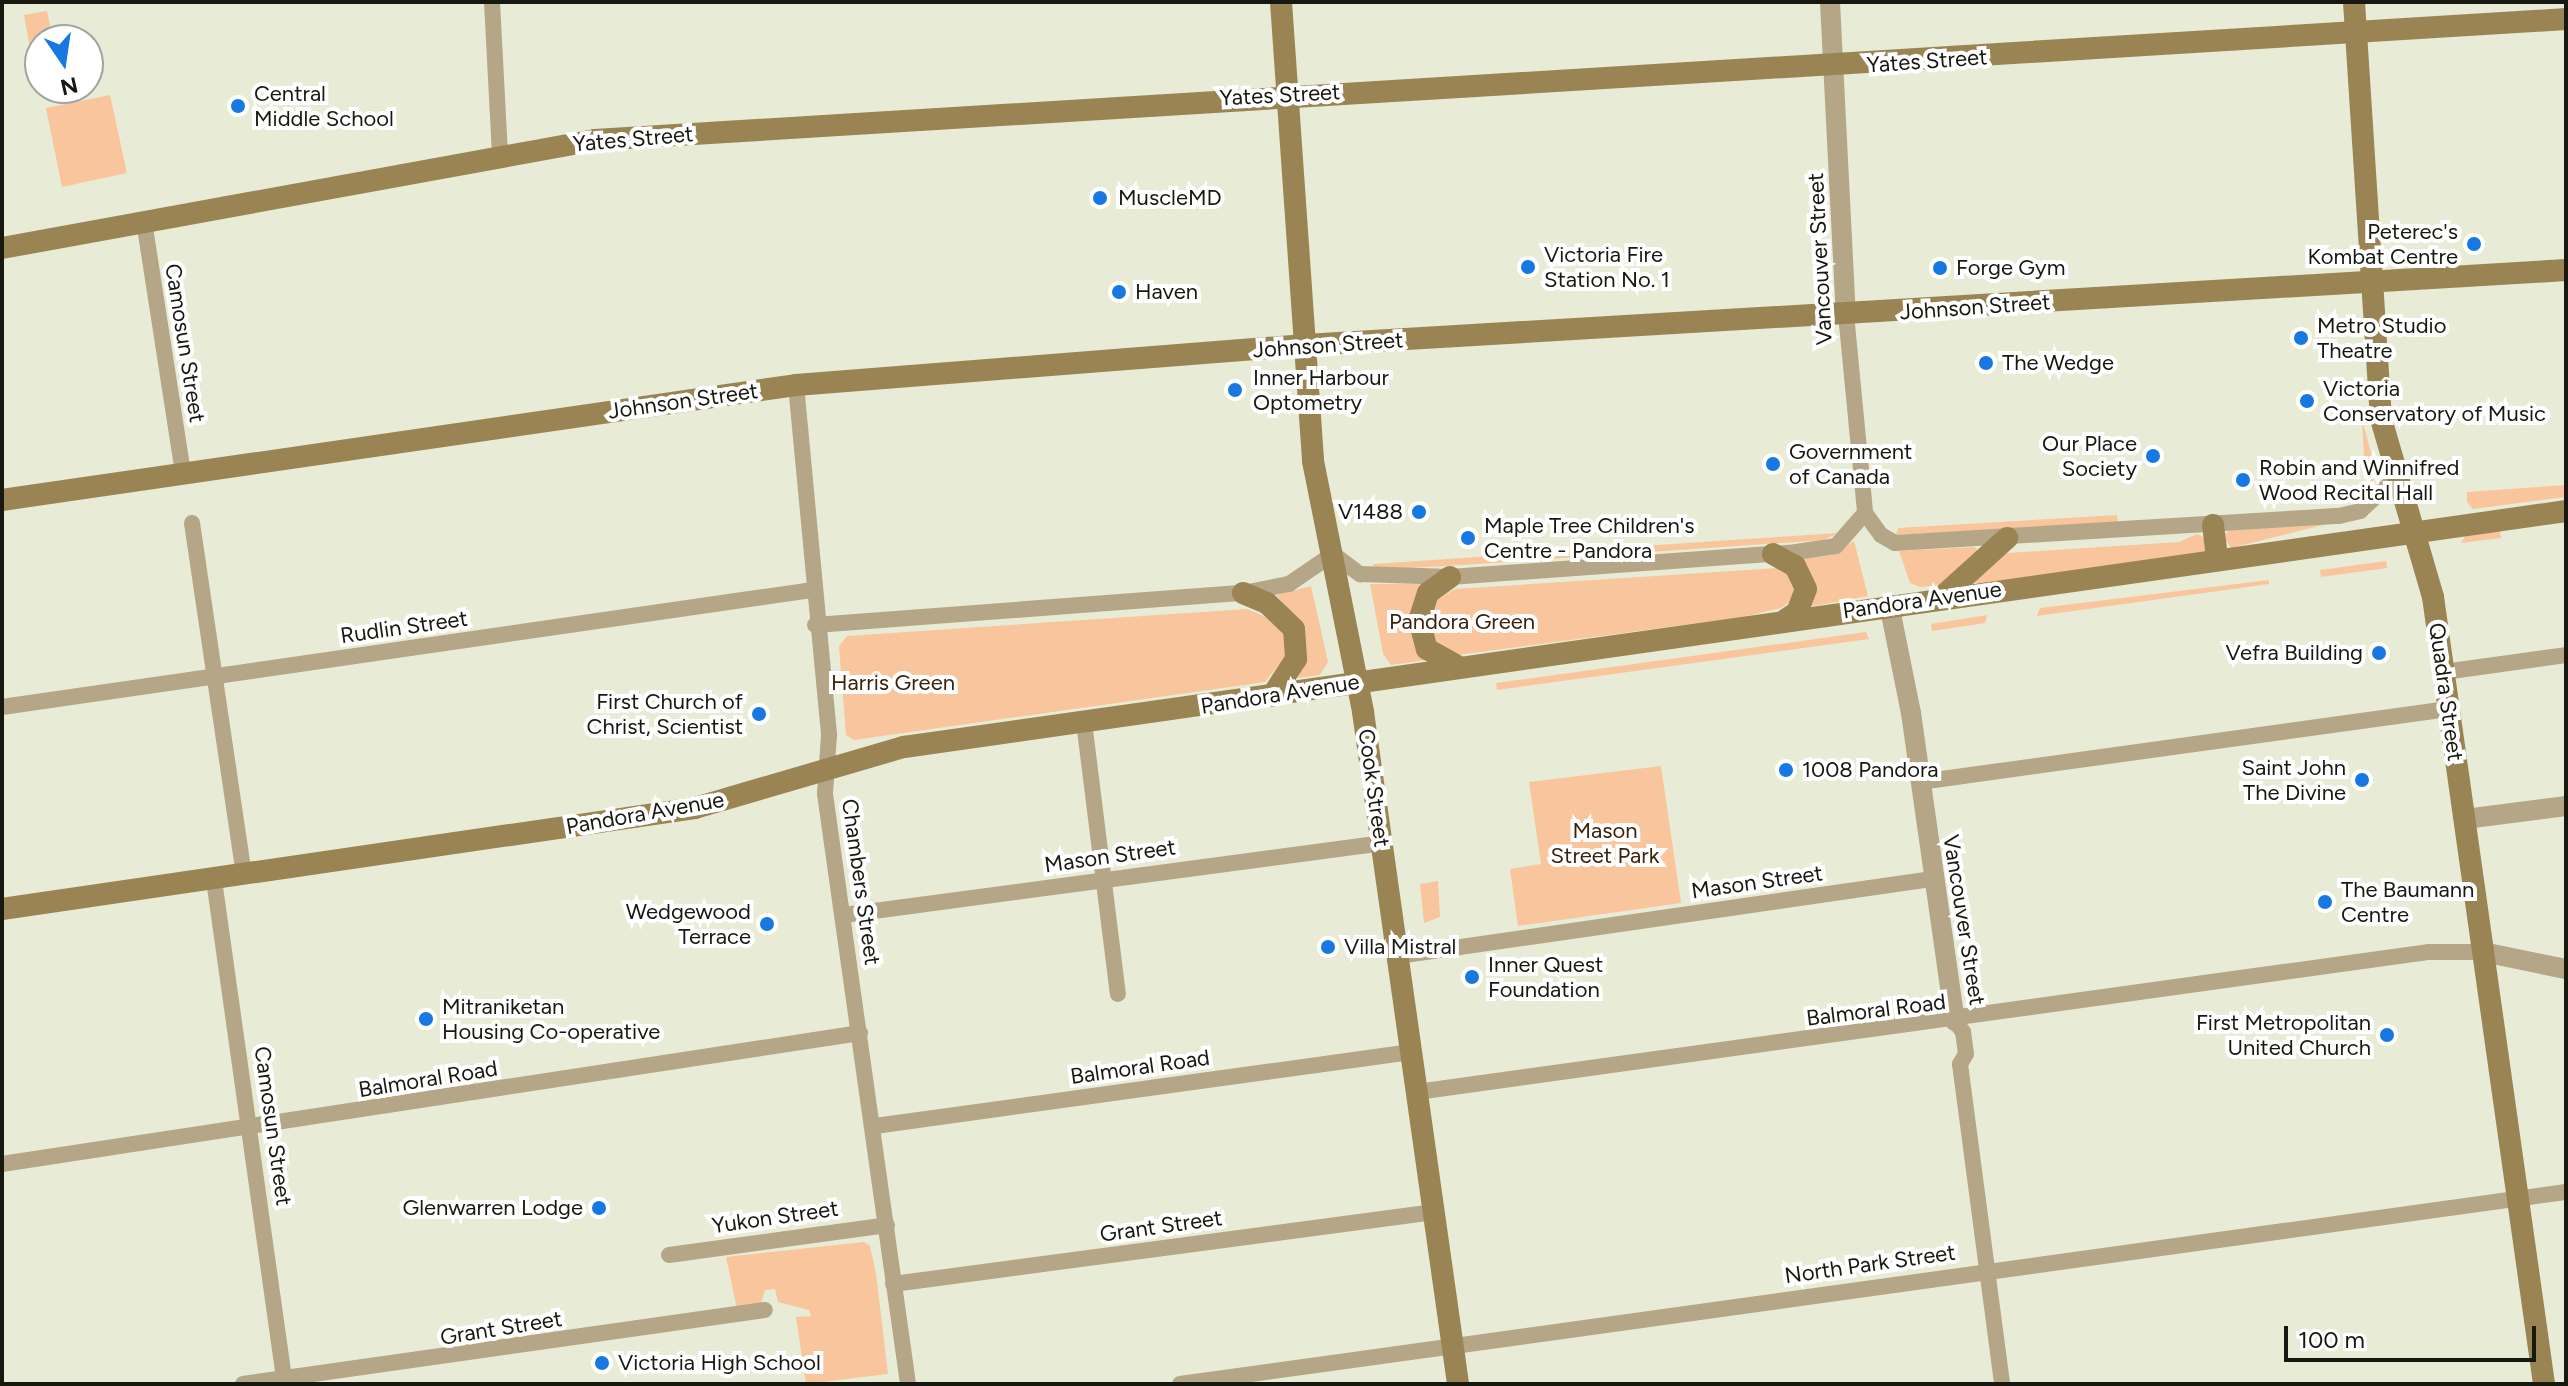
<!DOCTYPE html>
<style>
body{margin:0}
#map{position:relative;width:2568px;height:1386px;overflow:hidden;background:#e8ecd6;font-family:Figtree,sans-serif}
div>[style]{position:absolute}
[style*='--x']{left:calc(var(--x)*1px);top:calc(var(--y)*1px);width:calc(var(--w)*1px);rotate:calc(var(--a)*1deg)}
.green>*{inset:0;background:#f9c59d}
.minor>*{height:16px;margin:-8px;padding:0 8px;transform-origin:8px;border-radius:8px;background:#b4a686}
.tertiary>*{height:20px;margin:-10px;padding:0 10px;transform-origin:10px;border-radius:10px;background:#b4a686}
.secondary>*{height:22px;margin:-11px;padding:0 11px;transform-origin:11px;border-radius:11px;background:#9a8454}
.dots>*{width:22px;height:22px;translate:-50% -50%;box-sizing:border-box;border:4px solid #fff;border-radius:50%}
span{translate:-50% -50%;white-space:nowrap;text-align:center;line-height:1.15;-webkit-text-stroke:8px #fff;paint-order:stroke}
.street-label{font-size:22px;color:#171810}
.poi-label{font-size:22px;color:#171810}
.left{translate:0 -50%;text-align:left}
.right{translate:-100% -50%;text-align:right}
.park-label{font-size:22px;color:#3c220b}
.frame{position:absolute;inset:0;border:4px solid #171810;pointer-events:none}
.north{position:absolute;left:24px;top:24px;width:80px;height:80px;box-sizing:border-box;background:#fff;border:2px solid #a2a39f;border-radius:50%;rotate:167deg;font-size:22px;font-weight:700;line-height:32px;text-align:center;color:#171810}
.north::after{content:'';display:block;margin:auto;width:28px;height:36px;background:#1678e0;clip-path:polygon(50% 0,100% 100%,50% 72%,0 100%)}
.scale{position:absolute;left:2284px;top:1326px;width:252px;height:36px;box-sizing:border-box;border:4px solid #171810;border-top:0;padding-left:10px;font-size:24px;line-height:28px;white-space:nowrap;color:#171810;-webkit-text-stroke:6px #fff;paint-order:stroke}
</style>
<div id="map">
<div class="green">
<div style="clip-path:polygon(47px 11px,53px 40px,40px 40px,40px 75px,35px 76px,24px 15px)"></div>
<div style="clip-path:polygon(110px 95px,127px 173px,62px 187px,46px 108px)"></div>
<div style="clip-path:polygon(2362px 419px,2375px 468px,2372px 488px,2365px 475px)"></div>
<div style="clip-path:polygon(2566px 485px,2566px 497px,2473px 509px,2467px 502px,2467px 492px)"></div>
<div style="clip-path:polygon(2117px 515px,2118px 522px,1896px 535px,1898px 528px)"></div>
<div style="clip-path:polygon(2327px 524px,2231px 548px,2223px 536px,2230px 530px)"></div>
<div style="clip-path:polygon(2499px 528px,2501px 538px,2461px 543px,2467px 533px)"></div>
<div style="clip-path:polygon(1838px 533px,1824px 540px,1463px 565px,1373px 570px,1373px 564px)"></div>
<div style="clip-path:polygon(2197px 534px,2206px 539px,2208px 553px,1985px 584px,1967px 581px,2007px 553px,2179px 542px)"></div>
<div style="clip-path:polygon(1854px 541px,1868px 596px,1809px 607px,1801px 559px,1831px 555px)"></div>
<div style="clip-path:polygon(1975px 547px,1978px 551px,1940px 585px,1920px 587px,1910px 583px,1899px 551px)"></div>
<div style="clip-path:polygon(2386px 561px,2387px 568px,2321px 577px,2320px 570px)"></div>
<div style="clip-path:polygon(1778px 568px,1794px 577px,1794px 599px,1781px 608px,1743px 617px,1458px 655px,1437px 647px,1427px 615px,1435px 601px,1455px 589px)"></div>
<div style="clip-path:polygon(2269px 580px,2269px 584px,2037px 616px,2040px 608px)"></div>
<div style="clip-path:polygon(1370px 584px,1422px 584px,1409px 621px,1413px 642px,1426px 660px,1391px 665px,1383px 654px)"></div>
<div style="clip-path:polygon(1311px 586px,1328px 662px,1320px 675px,1298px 678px,1299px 621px,1276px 595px)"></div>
<div style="clip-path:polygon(1247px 609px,1280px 623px,1289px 653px,1265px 682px,854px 740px,846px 735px,839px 646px,847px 636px)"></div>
<div style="clip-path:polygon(1987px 615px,1985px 623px,1932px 631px,1931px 624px)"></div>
<div style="clip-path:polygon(1866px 632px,1869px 639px,1497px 690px,1496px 683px)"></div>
<div style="clip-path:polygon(1661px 766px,1681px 903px,1518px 926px,1510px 869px,1541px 864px,1529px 782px)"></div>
<div style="clip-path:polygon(1438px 881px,1440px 917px,1424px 923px,1420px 884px)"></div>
<div style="clip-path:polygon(864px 1242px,870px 1246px,876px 1273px,888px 1374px,806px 1384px,796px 1317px,811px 1316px,809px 1310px,778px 1302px,775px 1289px,765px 1290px,761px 1303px,737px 1309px,726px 1257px)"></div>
</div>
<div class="minor">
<div style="--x:492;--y:2;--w:153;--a:87"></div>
<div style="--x:144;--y:221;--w:254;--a:81.2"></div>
<div style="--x:1846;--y:314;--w:200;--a:84.5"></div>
<div style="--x:1865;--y:513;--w:27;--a:54"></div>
<div style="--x:1881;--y:535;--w:16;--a:30"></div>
<div style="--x:1895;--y:543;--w:445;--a:-3.5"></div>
<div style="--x:2339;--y:516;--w:22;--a:-13"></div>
<div style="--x:2360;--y:511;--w:47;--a:-42.4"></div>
<div style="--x:796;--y:385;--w:352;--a:84.6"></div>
<div style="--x:829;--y:735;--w:59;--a:93.9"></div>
<div style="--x:825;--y:794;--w:596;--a:81.99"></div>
<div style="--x:192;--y:523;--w:357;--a:81.6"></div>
<div style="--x:815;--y:625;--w:429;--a:-4.3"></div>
<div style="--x:1243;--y:593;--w:47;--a:-11.1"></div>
<div style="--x:1289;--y:584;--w:53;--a:-34.3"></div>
<div style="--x:1333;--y:554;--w:34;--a:37"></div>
<div style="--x:1360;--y:574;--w:90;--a:1.9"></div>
<div style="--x:1450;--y:577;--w:347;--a:-4.1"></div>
<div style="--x:1796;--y:552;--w:40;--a:-8.5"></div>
<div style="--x:1836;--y:546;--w:44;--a:-48.7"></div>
<div style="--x:2444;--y:672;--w:123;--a:-7.9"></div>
<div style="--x:2;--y:707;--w:818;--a:-8.22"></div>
<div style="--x:1084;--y:722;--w:274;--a:82.9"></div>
<div style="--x:1920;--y:782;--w:533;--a:-7.87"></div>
<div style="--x:214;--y:880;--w:503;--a:82"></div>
<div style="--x:844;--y:915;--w:544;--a:-7.61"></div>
<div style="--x:1398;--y:956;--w:540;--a:-8.21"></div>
<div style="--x:1955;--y:1021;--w:14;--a:54"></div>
<div style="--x:1963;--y:1032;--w:22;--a:82"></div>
<div style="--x:1966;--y:1054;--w:12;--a:121"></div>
<div style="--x:1960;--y:1064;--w:323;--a:82.5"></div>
<div style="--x:1417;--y:1092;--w:1022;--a:-7.88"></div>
<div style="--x:2429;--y:952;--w:54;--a:0"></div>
<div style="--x:875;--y:1126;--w:541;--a:-7.86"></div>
<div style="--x:2;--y:1164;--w:868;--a:-8.68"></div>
<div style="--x:669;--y:1255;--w:220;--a:-7.8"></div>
<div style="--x:893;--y:1284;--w:546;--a:-7.58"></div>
<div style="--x:243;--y:1384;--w:527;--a:-8.07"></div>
<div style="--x:1180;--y:1384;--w:1399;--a:-7.89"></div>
</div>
<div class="tertiary">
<div style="--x:1830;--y:2;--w:312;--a:87.1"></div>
<div style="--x:1889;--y:604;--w:111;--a:78.6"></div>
<div style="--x:1911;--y:713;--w:311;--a:81.9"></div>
<div style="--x:2465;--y:819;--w:102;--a:-7.3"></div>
<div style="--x:2483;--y:952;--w:85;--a:11.6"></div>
</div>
<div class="secondary">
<div style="--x:1281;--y:2;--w:460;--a:86"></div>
<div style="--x:1313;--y:461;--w:256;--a:78.7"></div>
<div style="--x:1363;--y:712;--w:679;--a:81.95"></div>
<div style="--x:2354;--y:2;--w:418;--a:86.3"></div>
<div style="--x:2381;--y:419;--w:185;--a:73.7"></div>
<div style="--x:2433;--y:597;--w:795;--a:81.97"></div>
<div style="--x:2;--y:248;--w:603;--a:-10.32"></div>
<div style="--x:595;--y:140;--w:1975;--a:-3.51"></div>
<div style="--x:2;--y:500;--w:802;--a:-8.24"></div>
<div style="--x:796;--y:385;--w:511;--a:-4.49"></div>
<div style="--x:1305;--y:345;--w:1263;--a:-3.4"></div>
<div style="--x:2213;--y:525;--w:34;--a:83"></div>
<div style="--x:1773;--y:554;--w:25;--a:29"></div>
<div style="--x:1795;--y:566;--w:25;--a:64"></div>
<div style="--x:1806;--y:589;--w:25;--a:111"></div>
<div style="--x:1797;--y:612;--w:14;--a:146"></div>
<div style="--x:1450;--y:577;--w:27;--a:144"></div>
<div style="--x:1428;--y:593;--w:28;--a:108"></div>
<div style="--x:1419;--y:620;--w:30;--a:75"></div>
<div style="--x:1427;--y:649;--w:33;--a:29"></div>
<div style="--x:1243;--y:593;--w:26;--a:23"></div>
<div style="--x:1267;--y:603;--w:37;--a:44"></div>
<div style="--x:1294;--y:629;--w:30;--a:86"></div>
<div style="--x:1296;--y:659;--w:44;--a:123"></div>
<div style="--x:1942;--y:597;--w:88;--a:-42.2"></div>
<div style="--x:2;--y:909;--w:700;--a:-8.29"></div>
<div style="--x:695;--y:808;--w:218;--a:-16.3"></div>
<div style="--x:904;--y:747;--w:1679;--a:-8.08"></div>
</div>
<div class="dots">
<div style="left:238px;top:106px;background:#1678e0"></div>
<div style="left:1100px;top:198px;background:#1678e0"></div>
<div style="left:2474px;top:244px;background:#1678e0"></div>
<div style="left:1528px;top:267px;background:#1678e0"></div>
<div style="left:1940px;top:268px;background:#1678e0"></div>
<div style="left:1119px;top:292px;background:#1678e0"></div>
<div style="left:2301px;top:338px;background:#1678e0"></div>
<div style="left:1986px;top:363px;background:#1678e0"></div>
<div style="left:1235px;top:390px;background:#1678e0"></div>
<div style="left:2307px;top:401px;background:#1678e0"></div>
<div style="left:2153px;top:456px;background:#1678e0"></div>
<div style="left:1773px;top:464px;background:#1678e0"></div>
<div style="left:2243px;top:480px;background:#1678e0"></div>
<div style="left:1419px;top:512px;background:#1678e0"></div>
<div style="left:1468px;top:538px;background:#1678e0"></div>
<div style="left:2379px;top:653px;background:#1678e0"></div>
<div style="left:759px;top:714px;background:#1678e0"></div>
<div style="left:1786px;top:770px;background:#1678e0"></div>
<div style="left:2362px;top:780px;background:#1678e0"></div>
<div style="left:2325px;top:902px;background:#1678e0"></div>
<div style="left:767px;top:924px;background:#1678e0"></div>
<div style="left:1328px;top:947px;background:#1678e0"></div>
<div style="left:1472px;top:977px;background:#1678e0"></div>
<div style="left:426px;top:1019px;background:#1678e0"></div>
<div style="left:2387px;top:1035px;background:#1678e0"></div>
<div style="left:599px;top:1208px;background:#1678e0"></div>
<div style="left:602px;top:1363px;background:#1678e0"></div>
</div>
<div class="street-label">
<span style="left:1927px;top:61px;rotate:-4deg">Yates Street</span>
<span style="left:1280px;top:95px;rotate:-3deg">Yates Street</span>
<span style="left:633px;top:139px;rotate:-5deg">Yates Street</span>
<span style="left:1820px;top:259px;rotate:-93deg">Vancouver Street</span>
<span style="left:1975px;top:307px;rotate:-4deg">Johnson Street</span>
<span style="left:185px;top:343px;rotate:81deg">Camosun Street</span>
<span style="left:1328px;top:345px;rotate:-4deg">Johnson Street</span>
<span style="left:683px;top:401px;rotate:-8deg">Johnson Street</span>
<span style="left:1922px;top:600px;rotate:-8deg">Pandora Avenue</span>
<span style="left:404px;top:627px;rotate:-8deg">Rudlin Street</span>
<span style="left:2446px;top:692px;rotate:82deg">Quadra Street</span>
<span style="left:1280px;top:694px;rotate:-9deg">Pandora Avenue</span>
<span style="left:1374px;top:788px;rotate:82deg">Cook Street</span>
<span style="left:645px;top:813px;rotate:-10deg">Pandora Avenue</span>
<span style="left:1110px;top:856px;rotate:-8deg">Mason Street</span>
<span style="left:861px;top:882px;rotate:82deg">Chambers Street</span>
<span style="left:1757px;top:882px;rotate:-8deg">Mason Street</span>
<span style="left:1964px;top:920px;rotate:81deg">Vancouver Street</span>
<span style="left:1876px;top:1010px;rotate:-7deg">Balmoral Road</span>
<span style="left:1140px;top:1067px;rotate:-8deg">Balmoral Road</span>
<span style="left:428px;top:1079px;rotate:-9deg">Balmoral Road</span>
<span style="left:273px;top:1126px;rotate:82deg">Camosun Street</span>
<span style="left:775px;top:1217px;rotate:-8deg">Yukon Street</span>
<span style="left:1161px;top:1226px;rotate:-8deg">Grant Street</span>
<span style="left:1870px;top:1264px;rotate:-8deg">North Park Street</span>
<span style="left:501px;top:1328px;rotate:-9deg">Grant Street</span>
</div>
<div class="poi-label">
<span class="left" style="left:254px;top:106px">Central<br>Middle School</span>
<span class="left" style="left:1118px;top:198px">MuscleMD</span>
<span class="right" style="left:2458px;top:244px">Peterec's<br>Kombat Centre</span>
<span class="left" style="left:1544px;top:267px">Victoria Fire<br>Station No. 1</span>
<span class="left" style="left:1956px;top:268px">Forge Gym</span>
<span class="left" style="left:1135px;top:292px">Haven</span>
<span class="left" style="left:2317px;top:338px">Metro Studio<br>Theatre</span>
<span class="left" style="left:2002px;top:363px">The Wedge</span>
<span class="left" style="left:1253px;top:390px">Inner Harbour<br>Optometry</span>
<span class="left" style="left:2323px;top:401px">Victoria<br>Conservatory of Music</span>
<span class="right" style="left:2137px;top:456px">Our Place<br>Society</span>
<span class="left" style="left:1789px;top:464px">Government<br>of Canada</span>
<span class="left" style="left:2259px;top:480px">Robin and Winnifred<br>Wood Recital Hall</span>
<span class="right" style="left:1403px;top:512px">V1488</span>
<span class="left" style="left:1484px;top:538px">Maple Tree Children's<br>Centre - Pandora</span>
<span class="right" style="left:2363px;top:653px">Vefra Building</span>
<span class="right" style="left:743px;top:714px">First Church of<br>Christ, Scientist</span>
<span class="right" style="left:2346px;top:780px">Saint John<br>The Divine</span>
<span class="left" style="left:1802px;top:770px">1008 Pandora</span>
<span class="left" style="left:2341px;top:902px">The Baumann<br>Centre</span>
<span class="right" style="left:751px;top:924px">Wedgewood<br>Terrace</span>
<span class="left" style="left:1344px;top:947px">Villa Mistral</span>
<span class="left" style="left:1488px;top:977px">Inner Quest<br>Foundation</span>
<span class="left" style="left:442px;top:1019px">Mitraniketan<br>Housing Co-operative</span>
<span class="right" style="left:2371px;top:1035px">First Metropolitan<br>United Church</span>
<span class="right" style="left:583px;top:1208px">Glenwarren Lodge</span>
<span class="left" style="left:618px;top:1363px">Victoria High School</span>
</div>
<div class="park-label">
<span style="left:1462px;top:622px">Pandora Green</span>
<span style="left:893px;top:683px">Harris Green</span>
<span style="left:1605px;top:843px">Mason<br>Street Park</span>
</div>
<div class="frame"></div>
<div class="north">N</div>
<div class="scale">100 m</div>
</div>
